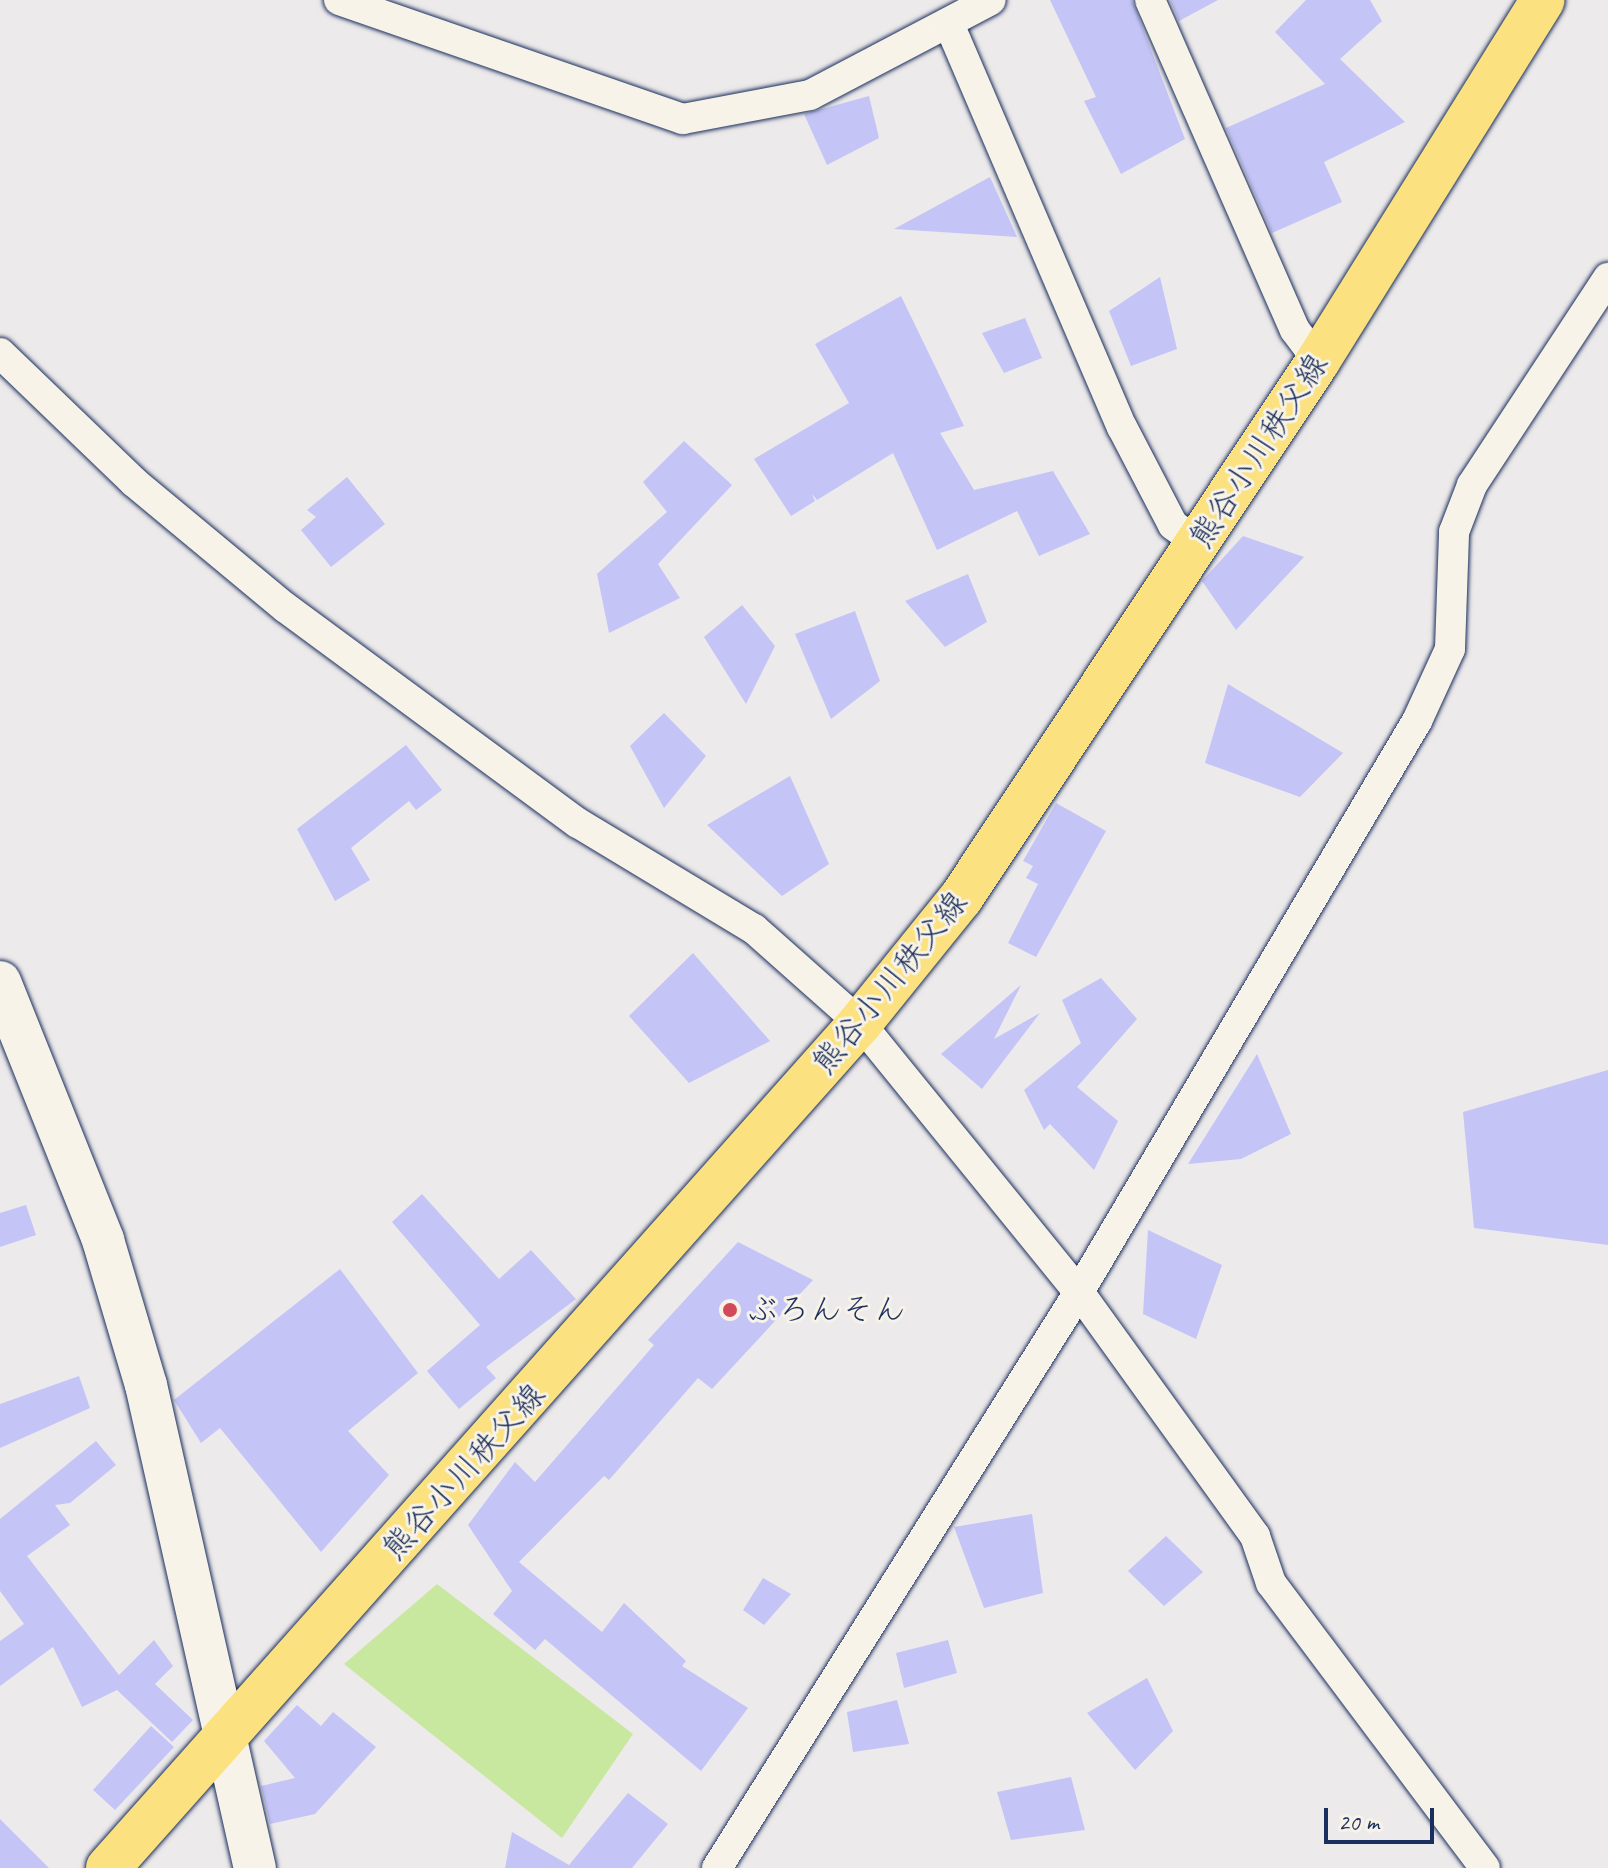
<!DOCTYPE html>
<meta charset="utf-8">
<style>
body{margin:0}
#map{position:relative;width:1608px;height:1868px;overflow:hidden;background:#edeaeb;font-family:Caveat,"Klee One",sans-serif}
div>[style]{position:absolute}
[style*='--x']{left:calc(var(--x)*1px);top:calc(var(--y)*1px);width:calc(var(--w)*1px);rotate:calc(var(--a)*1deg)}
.green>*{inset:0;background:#c8e8a0}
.building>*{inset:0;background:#c5c4f6}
.roads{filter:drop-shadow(0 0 2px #1b2f5e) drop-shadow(0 0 2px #1b2f5e)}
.street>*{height:30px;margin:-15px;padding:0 15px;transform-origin:15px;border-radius:15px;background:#f7f3e8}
.secondary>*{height:42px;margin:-21px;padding:0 21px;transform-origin:21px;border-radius:21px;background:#f7f3e8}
.primary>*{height:44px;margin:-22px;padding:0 22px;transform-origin:22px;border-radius:22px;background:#fbe180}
.dots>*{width:22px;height:22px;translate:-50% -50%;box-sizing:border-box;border:4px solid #f7f3e8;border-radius:50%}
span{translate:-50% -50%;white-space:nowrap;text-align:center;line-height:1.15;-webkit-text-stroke:6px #f7f3e8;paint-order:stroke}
.street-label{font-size:32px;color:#1b2f5e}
.poi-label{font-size:32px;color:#1b2f5e}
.left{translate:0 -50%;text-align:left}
.scale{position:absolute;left:1324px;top:1808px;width:110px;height:36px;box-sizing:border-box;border:4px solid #1b2f5e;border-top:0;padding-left:10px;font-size:24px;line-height:28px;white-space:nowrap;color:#1b2f5e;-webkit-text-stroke:6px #f7f3e8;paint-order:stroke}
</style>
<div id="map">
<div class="green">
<div style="clip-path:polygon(437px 1584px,633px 1734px,562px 1838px,344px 1664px)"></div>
</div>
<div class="building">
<div style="clip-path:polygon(1050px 0,1132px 0,1185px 139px,1121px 174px,1084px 101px,1096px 97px)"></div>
<div style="clip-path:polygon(1170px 0,1218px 0,1179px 21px)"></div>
<div style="clip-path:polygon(1306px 0,1370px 0,1382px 21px,1340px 59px,1405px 122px,1324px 162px,1342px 202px,1272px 233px,1226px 128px,1325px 84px,1275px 32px)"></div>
<div style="clip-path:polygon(869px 96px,879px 138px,827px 165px,804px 114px)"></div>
<div style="clip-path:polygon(990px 177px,1017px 237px,894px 229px)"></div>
<div style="clip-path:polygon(1160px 277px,1177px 349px,1131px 366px,1109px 311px)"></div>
<div style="clip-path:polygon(901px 296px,964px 426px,940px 433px,974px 490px,1053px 471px,1090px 534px,1039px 556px,1017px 511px,937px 550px,893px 453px,817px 500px,812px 494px,815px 501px,791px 516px,754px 459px,849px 403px,815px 344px)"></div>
<div style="clip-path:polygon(1025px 318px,1042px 358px,1004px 373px,982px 333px)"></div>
<div style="clip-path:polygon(684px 441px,732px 485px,658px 564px,680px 598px,609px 633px,597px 574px,667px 512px,643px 482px)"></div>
<div style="clip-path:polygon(347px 477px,385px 524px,331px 567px,301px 530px,316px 517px,307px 510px)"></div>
<div style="clip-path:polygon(1243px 536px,1304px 557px,1236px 630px,1202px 581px)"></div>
<div style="clip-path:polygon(968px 574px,987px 622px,945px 647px,905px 601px)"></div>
<div style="clip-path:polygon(742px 605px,775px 646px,746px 704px,704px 637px)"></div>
<div style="clip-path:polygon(855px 611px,880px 681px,831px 719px,795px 634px)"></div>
<div style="clip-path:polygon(1228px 684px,1343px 753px,1300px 797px,1205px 763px)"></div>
<div style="clip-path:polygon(664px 713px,706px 756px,664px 808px,630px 746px)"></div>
<div style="clip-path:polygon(406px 745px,442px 790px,416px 810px,409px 801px,351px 848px,370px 880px,335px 901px,297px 829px)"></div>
<div style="clip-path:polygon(790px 776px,829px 864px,782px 896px,707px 825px)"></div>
<div style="clip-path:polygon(1056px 803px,1106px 831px,1036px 957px,1008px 943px,1038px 884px,1026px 878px,1033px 866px,1023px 861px)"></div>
<div style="clip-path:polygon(693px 953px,770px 1041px,689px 1083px,629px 1016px)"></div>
<div style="clip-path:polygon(1101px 978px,1137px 1019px,1077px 1087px,1118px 1121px,1094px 1170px,1050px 1124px,1044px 1130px,1024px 1090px,1081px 1043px,1062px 1000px)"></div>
<div style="clip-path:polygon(1021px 985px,994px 1039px,1040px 1013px,982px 1089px,941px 1054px)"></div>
<div style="clip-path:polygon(1257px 1054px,1291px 1134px,1241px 1159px,1188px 1164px)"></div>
<div style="clip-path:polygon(1608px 1070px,1608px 1245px,1474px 1228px,1463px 1112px)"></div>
<div style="clip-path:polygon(422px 1194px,499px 1279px,531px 1250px,576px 1299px,486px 1367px,496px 1378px,459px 1409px,427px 1371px,480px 1325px,392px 1222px)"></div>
<div style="clip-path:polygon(26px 1205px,36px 1235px,0 1247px,0 1213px)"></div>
<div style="clip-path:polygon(1148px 1230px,1222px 1265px,1196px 1339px,1143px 1314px)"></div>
<div style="clip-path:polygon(738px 1242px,813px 1280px,712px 1389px,698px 1378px,609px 1480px,604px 1476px,519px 1562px,602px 1632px,624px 1603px,686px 1661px,682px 1666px,748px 1708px,701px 1771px,545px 1639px,535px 1650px,493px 1614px,512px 1591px,468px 1525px,515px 1462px,535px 1482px,654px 1345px,648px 1340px)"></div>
<div style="clip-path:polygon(340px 1269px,418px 1373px,348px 1431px,389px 1475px,321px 1552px,220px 1428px,201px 1443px,174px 1400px)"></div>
<div style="clip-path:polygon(79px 1376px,90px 1408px,0 1448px,0 1404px)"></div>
<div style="clip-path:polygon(96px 1441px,116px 1465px,70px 1503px,55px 1505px,70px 1525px,27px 1556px,119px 1675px,154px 1640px,173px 1666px,155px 1684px,193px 1720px,172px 1742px,117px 1690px,82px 1707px,53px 1647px,0 1686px,0 1641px,24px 1624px,0 1591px,0 1519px)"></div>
<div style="clip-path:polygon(1032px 1514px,1043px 1593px,984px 1608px,954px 1527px)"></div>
<div style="clip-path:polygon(1166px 1536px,1203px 1572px,1164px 1606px,1128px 1571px)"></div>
<div style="clip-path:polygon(763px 1578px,791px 1594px,764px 1625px,743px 1610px)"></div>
<div style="clip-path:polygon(948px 1640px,957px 1673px,904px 1688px,896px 1653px)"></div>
<div style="clip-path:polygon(1147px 1678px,1173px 1731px,1135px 1770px,1087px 1713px)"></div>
<div style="clip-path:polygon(897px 1700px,909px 1744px,853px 1752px,847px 1712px)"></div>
<div style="clip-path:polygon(297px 1705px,321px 1726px,333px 1712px,376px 1747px,315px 1814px,270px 1824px,261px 1786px,295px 1778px,264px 1741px)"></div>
<div style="clip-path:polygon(151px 1726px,174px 1747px,115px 1810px,93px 1790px)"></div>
<div style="clip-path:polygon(1071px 1777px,1085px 1830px,1011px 1840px,997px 1792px)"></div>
<div style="clip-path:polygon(628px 1793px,668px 1824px,632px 1868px,505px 1868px,512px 1832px,569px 1865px)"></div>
<div style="clip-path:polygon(0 1819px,49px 1868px,0 1868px)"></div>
</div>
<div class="roads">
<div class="street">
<div style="--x:339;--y:0;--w:364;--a:19.1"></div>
<div style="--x:683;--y:119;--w:129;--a:-10.7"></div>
<div style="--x:810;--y:95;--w:204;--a:-27.7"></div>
<div style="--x:1150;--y:0;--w:360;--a:66.3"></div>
<div style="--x:1295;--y:330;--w:39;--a:53"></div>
<div style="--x:949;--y:24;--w:439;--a:66.8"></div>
<div style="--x:1122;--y:427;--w:110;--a:62.5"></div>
<div style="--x:1173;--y:525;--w:31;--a:36"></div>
<div style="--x:0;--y:353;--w:186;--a:43.9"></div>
<div style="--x:134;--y:482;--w:197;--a:39.7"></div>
<div style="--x:286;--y:608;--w:363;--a:36.4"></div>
<div style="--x:578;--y:823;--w:205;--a:31.1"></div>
<div style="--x:754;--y:929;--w:142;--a:41.6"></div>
<div style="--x:860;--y:1023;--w:347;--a:50.9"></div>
<div style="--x:1079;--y:1292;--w:301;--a:54.2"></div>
<div style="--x:1255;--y:1536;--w:50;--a:71.2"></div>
<div style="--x:1271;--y:1583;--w:356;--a:53.1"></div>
<div style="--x:717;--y:1868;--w:680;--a:-57.85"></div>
<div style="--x:1079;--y:1292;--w:664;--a:-59.38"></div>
<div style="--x:1417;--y:721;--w:79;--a:-65.4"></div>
<div style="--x:1450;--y:649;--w:117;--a:-88"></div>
<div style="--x:1454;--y:532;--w:50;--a:-69"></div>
<div style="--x:1472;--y:485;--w:248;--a:-56.7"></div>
</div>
<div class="secondary">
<div style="--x:0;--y:982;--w:278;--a:68.2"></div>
<div style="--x:103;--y:1240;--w:151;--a:73.5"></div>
<div style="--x:146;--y:1385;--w:495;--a:77.3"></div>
</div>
<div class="primary">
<div style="--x:108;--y:1868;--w:1131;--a:-48.33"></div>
<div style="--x:860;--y:1023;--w:161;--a:-51.1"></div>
<div style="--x:961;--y:898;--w:645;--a:-56.38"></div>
<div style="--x:1318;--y:361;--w:425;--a:-58.1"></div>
</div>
</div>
<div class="dots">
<div style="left:730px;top:1310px;background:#d1495b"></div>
</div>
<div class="street-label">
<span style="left:1259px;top:451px;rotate:-57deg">熊谷小川秩父線</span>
<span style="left:890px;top:983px;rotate:-51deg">熊谷小川秩父線</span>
<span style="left:464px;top:1472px;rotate:-48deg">熊谷小川秩父線</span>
</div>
<div class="poi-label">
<span class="left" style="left:746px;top:1310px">ぶろんそん</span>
</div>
<div class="scale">20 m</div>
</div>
